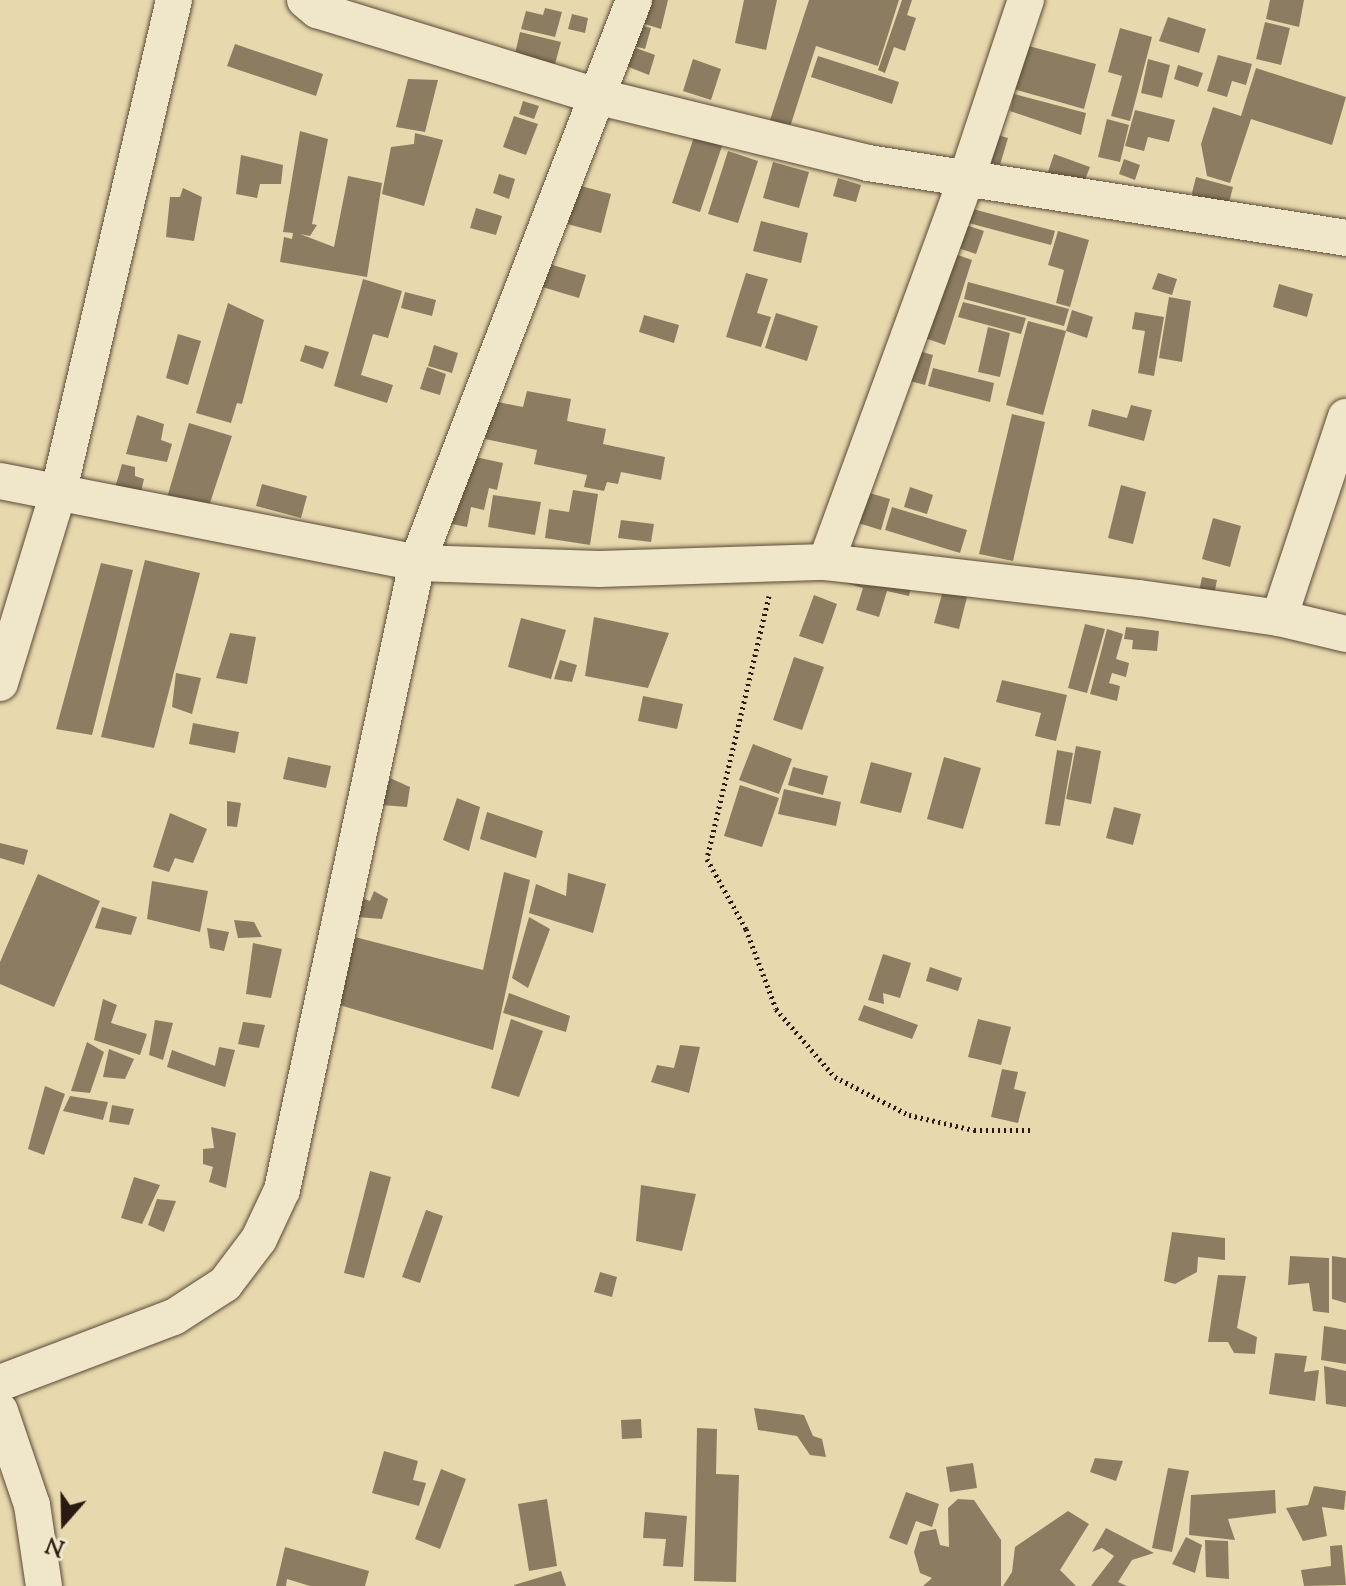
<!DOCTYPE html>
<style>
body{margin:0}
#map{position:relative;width:1346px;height:1586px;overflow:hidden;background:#e8d8ad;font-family:"Sorts Mill Goudy",serif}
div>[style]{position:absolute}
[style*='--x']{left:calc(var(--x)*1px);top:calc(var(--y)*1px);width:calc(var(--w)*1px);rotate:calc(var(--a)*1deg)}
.building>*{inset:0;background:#8c7d62}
.path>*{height:5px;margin-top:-2.5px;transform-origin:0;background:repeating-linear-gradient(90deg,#291b11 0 2px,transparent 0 6px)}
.roads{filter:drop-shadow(0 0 2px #594a38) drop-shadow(0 0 2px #594a38)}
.minor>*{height:36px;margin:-18px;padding:0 18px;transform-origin:18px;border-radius:18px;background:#f0e6ca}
span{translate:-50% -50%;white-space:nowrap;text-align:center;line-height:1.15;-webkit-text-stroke:6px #f0e6ca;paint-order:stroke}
.north{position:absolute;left:24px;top:1482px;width:80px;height:80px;-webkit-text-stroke:6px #f0e6ca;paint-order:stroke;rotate:200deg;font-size:22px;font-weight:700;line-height:32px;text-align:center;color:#291b11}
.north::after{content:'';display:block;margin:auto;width:28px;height:36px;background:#291b11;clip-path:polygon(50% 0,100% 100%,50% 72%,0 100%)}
</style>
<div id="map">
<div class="building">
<div style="clip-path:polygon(644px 0,668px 0,661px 29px,638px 22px)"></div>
<div style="clip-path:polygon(744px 0,777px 0,766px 50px,735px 43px)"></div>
<div style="clip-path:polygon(809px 0,899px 0,878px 66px,816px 46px,790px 127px,770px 120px)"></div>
<div style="clip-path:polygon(902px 0,912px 0,907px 15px,916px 18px,905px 51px,894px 47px,885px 73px,878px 70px)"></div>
<div style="clip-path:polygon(1270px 0,1304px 0,1299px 27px,1266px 19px)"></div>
<div style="clip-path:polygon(545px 8px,562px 12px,555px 37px,521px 29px,526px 11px,543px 15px)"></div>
<div style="clip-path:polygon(572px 14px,588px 18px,585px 33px,568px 29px)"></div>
<div style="clip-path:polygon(1168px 17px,1206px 29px,1199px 53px,1159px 41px)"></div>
<div style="clip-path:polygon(629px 22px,651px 28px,645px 49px,623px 43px)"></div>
<div style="clip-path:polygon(1265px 22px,1290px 28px,1281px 65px,1256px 59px)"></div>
<div style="clip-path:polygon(1120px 28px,1152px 37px,1130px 121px,1111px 116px,1122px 76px,1108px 72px)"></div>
<div style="clip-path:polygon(520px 32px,561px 42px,555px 64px,515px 54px)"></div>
<div style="clip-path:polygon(235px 44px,323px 74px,316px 96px,227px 66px)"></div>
<div style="clip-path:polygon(1025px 45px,1096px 64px,1084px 109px,1013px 89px)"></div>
<div style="clip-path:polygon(633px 47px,655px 55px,649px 75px,626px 66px)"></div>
<div style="clip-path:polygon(1218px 55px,1252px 64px,1246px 85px,1232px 81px,1227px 97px,1207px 91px)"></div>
<div style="clip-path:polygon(818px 56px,899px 82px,892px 104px,811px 77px)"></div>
<div style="clip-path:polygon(693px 59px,721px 69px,711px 100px,683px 91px)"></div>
<div style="clip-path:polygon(1148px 59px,1170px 65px,1162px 98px,1141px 93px)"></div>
<div style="clip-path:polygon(1178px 65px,1203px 73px,1198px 87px,1174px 79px)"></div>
<div style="clip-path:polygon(1256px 68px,1346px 97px,1332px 145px,1251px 119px,1230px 183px,1207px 176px,1201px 144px,1213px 107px,1241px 116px)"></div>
<div style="clip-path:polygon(408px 79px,438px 80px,425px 132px,396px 127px)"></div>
<div style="clip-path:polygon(1014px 94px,1086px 113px,1081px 135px,1010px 111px)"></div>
<div style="clip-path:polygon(523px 101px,539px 106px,534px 119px,519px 114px)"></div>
<div style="clip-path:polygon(1135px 110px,1175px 120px,1169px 142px,1148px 137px,1144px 151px,1125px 146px)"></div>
<div style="clip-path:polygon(514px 116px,538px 124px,526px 155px,503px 147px)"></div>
<div style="clip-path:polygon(1107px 119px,1129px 125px,1120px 162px,1098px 157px)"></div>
<div style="clip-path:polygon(300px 131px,328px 139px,312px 224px,317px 225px,310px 236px,300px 234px,334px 247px,348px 176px,382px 183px,367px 277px,280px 262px,284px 237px,292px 239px,293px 233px,283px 232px)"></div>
<div style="clip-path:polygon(987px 132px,1008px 138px,1000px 165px,979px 159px)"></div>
<div style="clip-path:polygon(415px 133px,443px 140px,424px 206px,382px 194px,391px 147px,414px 144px)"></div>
<div style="clip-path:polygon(694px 137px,722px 146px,700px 212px,672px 203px)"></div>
<div style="clip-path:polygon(728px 151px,758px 161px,738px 223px,708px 214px)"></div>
<div style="clip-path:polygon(1054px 154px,1090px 167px,1082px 187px,1047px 175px)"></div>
<div style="clip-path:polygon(241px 155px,283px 165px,281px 184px,260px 184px,257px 198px,236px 194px)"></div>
<div style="clip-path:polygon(1124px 159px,1140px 165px,1135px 180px,1119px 174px)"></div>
<div style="clip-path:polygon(773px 162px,809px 172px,799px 208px,763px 198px)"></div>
<div style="clip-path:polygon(499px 174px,515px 179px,509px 199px,493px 193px)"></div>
<div style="clip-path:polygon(1196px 177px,1233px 187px,1226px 214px,1203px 209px,1192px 193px)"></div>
<div style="clip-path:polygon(838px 178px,861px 185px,856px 202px,833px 196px)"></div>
<div style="clip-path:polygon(566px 182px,611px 194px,601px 233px,556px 221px)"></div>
<div style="clip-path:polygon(183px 188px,202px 197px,194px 241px,166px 237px,170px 197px,180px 197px)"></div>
<div style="clip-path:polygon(476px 208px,502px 216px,496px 235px,470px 228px)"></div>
<div style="clip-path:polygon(969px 208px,1055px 231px,1051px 245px,965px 222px)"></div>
<div style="clip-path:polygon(761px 221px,808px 233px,801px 263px,753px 251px)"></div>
<div style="clip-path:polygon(963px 224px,984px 231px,976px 254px,955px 247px)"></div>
<div style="clip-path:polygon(1058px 231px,1089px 240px,1070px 307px,1056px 303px,1064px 270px,1048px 265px)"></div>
<div style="clip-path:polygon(952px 253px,972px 260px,945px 345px,925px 338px)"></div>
<div style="clip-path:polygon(546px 263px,586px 275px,579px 298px,539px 286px)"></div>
<div style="clip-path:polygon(746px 273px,768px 279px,757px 313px,771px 317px,761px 347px,726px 337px)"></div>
<div style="clip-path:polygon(1158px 273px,1177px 279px,1172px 295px,1152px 289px)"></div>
<div style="clip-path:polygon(363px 279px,402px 291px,388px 338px,373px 334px,361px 375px,393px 385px,387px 403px,334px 386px)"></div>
<div style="clip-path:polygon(968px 282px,1069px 309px,1064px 326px,964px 299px)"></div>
<div style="clip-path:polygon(1279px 284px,1313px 294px,1307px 317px,1273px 307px)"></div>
<div style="clip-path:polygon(405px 292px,436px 300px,432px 316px,401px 308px)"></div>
<div style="clip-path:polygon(1169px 297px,1191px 301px,1182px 362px,1159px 358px)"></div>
<div style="clip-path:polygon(963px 302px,1026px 318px,1021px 334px,958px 317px)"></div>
<div style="clip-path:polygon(228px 303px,264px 320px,242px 404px,237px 403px,231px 423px,196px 413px)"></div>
<div style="clip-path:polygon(1072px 310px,1093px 317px,1087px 338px,1066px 331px)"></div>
<div style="clip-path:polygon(1135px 312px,1164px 317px,1154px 376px,1138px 373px,1145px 331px,1132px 329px)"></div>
<div style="clip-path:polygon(776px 313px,818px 326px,807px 361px,765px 348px)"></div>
<div style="clip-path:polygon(644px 315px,679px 325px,674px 343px,639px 332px)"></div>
<div style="clip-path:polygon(1028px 321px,1066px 331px,1043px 415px,1006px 405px)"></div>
<div style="clip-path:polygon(988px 327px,1010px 333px,1000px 377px,978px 372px)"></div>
<div style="clip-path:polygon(178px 334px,201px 341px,188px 385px,166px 378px)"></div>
<div style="clip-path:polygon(305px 345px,329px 352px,323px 369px,300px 361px)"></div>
<div style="clip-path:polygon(434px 345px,458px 353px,452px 373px,428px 366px)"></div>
<div style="clip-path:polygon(919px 351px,933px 355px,925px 385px,910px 381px)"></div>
<div style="clip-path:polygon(427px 367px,446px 374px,440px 395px,420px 389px)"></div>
<div style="clip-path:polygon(933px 368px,994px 383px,990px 402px,928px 386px)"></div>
<div style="clip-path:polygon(527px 391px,571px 399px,567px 421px,606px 429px,603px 444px,665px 457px,661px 480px,621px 472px,618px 484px,607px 482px,604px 491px,584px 487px,587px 475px,534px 464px,537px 450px,485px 439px,493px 401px,523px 407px)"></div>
<div style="clip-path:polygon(1131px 405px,1152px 410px,1144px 441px,1088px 426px,1092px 409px,1127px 418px)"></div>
<div style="clip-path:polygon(1012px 414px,1045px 422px,1013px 561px,979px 554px)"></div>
<div style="clip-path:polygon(137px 415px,164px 424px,161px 440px,172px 444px,167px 462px,126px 454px)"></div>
<div style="clip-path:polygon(189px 423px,232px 436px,208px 509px,166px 501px)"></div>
<div style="clip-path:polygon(466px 455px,503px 463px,497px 490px,489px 488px,484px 510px,471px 507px,467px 527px,452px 524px)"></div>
<div style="clip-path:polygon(122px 464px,135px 467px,135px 476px,144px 479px,139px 501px,112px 498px)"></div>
<div style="clip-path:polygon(262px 484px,307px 496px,301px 518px,256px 506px)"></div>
<div style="clip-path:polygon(1121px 485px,1146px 492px,1133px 544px,1108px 538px)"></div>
<div style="clip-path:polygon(910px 487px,933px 495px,927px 514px,904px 507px)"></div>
<div style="clip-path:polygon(573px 490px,598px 494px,590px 545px,545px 538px,549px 509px,569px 512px)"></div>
<div style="clip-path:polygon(866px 492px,890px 499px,881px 530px,858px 523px)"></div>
<div style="clip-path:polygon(493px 495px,541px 502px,535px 535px,488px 527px)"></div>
<div style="clip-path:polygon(892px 507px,967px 530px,960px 553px,885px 530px)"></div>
<div style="clip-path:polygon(1213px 518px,1241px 526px,1230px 567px,1202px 559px)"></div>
<div style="clip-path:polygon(621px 520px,654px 524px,651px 542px,618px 538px)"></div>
<div style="clip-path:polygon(145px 560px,200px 573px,154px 748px,101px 737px)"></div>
<div style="clip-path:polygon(101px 563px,133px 570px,92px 735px,56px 729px)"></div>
<div style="clip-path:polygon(913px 575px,909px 596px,887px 591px,879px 617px,856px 610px,863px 588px,829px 578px)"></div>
<div style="clip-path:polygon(1202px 577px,1217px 580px,1213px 600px,1198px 597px)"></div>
<div style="clip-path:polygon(945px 583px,969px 589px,959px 629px,934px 623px)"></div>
<div style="clip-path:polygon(814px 595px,837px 604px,823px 644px,799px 636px)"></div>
<div style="clip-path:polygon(594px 617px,669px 633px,648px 688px,585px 676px)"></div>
<div style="clip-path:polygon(521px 618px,566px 630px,551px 679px,508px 667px)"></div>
<div style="clip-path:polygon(1085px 624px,1105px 629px,1087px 693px,1068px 688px)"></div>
<div style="clip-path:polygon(1126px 627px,1159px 631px,1157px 651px,1132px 649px,1133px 640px,1124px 639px)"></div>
<div style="clip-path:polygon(1107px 629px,1123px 634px,1116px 659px,1129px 663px,1126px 677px,1112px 673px,1109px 683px,1120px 686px,1117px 701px,1090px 694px)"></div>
<div style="clip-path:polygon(230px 633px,256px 637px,247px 684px,216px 678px)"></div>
<div style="clip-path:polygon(794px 657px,824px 667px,802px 730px,773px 720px)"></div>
<div style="clip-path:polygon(560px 660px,577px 665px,572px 682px,554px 679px)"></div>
<div style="clip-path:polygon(176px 673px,201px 678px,192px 714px,172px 707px)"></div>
<div style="clip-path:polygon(1002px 680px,1067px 695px,1056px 741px,1035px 736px,1041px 713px,996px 702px)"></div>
<div style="clip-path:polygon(643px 696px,683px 704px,677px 729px,638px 721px)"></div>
<div style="clip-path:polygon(193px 723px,239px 732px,235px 753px,189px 744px)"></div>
<div style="clip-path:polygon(753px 744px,792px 759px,779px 794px,739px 780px)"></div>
<div style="clip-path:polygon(1076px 746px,1101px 751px,1091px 804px,1066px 799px)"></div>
<div style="clip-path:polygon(1057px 750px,1073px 753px,1060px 826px,1045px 824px)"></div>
<div style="clip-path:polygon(288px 757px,331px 766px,326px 788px,283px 779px)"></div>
<div style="clip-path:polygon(944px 757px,981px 768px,963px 829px,927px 819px)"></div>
<div style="clip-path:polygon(871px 762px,912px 773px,901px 813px,860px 803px)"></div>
<div style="clip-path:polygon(793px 767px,828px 776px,823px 795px,788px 785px)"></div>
<div style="clip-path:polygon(390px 778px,410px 787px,407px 807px,382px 805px)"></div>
<div style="clip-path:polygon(740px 785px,779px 798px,762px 847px,724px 836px)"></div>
<div style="clip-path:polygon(784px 789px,841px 802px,836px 826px,778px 814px)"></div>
<div style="clip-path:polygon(457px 798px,480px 807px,469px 851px,443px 840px)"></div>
<div style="clip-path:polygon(227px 801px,241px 803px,237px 827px,227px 826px)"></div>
<div style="clip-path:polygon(1114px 807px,1141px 814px,1133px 845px,1106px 838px)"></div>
<div style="clip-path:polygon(487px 812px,543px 831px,536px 858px,480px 839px)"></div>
<div style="clip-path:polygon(170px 813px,207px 829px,193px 863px,175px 858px,169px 872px,153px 867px)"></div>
<div style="clip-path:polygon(0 843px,28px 850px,24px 865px,0 858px)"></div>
<div style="clip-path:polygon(504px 872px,530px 880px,493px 1050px,336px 1004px,347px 935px,483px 970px)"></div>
<div style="clip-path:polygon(568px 873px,606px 884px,593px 933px,529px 913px,536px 884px,566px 896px)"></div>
<div style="clip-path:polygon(38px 874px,100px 901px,54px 1007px,0 984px,0 962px)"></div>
<div style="clip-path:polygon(152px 881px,208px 891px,200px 932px,147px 919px)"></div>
<div style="clip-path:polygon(374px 891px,388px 899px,382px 919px,358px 917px,362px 898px,370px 901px)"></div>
<div style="clip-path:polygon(102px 907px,137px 917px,131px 935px,95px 928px)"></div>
<div style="clip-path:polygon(529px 917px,550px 929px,528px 988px,512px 978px)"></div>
<div style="clip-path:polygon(234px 920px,254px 922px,262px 937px,238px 938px)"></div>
<div style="clip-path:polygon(207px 928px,229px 932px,224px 951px,210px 948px)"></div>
<div style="clip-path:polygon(253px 943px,282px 949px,271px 998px,246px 994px)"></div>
<div style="clip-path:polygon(883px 954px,911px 963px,900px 998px,883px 993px,884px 1004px,868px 1000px)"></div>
<div style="clip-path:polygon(930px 967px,962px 978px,958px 991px,926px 981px)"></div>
<div style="clip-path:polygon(509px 993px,570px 1016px,566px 1032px,503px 1013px)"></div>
<div style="clip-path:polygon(103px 999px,117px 1005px,111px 1023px,147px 1034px,140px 1055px,94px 1040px)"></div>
<div style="clip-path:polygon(864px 1005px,918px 1025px,912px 1039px,858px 1020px)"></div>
<div style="clip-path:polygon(511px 1019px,543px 1031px,519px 1097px,491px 1088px)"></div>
<div style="clip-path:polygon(978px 1019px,1011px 1027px,1001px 1065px,968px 1057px)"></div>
<div style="clip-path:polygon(155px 1020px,173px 1023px,163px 1060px,149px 1055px)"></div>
<div style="clip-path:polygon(243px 1022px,265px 1025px,259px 1048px,238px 1044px)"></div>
<div style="clip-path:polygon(87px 1042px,104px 1052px,90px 1093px,71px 1091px)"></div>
<div style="clip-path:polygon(680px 1045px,700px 1047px,689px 1093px,651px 1082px,657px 1065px,674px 1068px)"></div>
<div style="clip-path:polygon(219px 1047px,235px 1050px,225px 1087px,167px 1067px,172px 1050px,215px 1066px)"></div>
<div style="clip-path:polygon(109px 1049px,134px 1059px,125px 1079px,103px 1077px)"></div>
<div style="clip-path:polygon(1002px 1069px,1018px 1072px,1014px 1089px,1026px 1092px,1018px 1123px,991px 1117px)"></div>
<div style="clip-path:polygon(45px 1086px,65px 1094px,44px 1155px,28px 1149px)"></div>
<div style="clip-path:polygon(70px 1096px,108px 1102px,103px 1120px,63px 1111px)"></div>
<div style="clip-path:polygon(112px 1105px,134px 1109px,129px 1125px,109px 1122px)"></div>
<div style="clip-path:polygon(211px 1127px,236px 1133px,226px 1188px,209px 1182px,213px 1167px,203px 1164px,203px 1149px,214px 1148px)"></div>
<div style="clip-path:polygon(370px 1171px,391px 1177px,364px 1278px,344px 1273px)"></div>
<div style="clip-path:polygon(134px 1177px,160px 1185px,142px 1224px,121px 1218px)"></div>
<div style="clip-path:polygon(641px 1185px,696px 1194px,682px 1251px,636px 1241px)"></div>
<div style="clip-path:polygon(157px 1199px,176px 1201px,164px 1232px,148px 1225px)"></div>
<div style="clip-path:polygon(426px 1210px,443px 1216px,420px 1283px,402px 1277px)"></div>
<div style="clip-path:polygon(1172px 1232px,1225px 1238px,1225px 1260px,1198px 1257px,1197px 1272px,1175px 1284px,1164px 1281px)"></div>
<div style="clip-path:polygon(1290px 1256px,1329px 1258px,1329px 1313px,1313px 1311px,1309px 1283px,1288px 1285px)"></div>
<div style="clip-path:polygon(1332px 1256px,1346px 1258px,1346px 1303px,1332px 1299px)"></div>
<div style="clip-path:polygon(600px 1272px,617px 1277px,612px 1297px,594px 1292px)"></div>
<div style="clip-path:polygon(1218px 1275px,1246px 1276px,1237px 1328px,1257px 1337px,1255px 1354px,1234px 1353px,1228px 1342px,1208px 1342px)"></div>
<div style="clip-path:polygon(1324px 1326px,1346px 1330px,1346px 1364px,1321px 1360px)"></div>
<div style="clip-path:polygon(1275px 1353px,1307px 1356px,1304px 1372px,1319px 1370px,1315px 1401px,1269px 1394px)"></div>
<div style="clip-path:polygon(1324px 1366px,1346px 1371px,1346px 1407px,1326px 1404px)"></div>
<div style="clip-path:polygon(754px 1408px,804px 1415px,813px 1436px,822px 1439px,826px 1457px,810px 1455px,797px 1436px,758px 1430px)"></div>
<div style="clip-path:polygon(641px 1419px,642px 1438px,622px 1439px,621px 1420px)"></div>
<div style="clip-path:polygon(697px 1428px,717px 1429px,716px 1474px,739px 1475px,736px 1582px,694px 1581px)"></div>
<div style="clip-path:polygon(384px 1451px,418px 1461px,413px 1480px,426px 1483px,419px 1506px,372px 1493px)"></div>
<div style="clip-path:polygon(1095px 1458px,1123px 1461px,1116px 1481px,1090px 1472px)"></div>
<div style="clip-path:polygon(973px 1463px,977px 1488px,950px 1492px,946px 1467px)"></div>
<div style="clip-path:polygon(1168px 1468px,1189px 1471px,1172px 1552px,1152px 1548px)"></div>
<div style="clip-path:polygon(441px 1469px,466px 1479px,440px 1549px,415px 1539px)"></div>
<div style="clip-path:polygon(1314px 1486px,1346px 1491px,1344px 1510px,1322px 1507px,1327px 1536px,1303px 1541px,1286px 1508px,1308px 1505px)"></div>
<div style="clip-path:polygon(1275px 1490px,1276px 1513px,1228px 1519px,1235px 1540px,1189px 1535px,1191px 1495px)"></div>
<div style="clip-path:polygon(906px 1492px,939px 1504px,932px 1527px,916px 1521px,907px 1545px,889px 1538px)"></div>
<div style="clip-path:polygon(547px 1499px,557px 1566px,529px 1571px,518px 1504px)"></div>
<div style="clip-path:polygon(958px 1499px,974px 1500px,1001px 1540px,1001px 1586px,923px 1586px,932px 1578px,920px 1573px,914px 1552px,920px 1532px,936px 1529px,940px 1545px,949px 1547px,948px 1508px)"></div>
<div style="clip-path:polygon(1068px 1511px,1089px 1524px,1060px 1570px,1076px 1586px,1003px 1586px,1012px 1572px,1015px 1547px)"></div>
<div style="clip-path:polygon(645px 1512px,687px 1516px,683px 1567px,663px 1566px,666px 1539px,643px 1538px)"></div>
<div style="clip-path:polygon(1106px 1528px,1154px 1553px,1132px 1560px,1118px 1582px,1127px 1586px,1091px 1586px,1114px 1556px,1102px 1548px,1092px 1552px)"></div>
<div style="clip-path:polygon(1186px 1537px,1202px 1545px,1195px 1573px,1172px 1564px)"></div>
<div style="clip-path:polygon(1205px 1540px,1228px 1541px,1229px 1579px,1206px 1577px)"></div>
<div style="clip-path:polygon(1342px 1545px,1346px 1585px,1304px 1586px,1301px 1570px,1331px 1566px,1330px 1546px)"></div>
<div style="clip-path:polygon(285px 1547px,369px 1571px,365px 1586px,310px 1586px,287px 1579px,286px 1586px,276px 1586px)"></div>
<div style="clip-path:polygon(561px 1571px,566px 1586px,514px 1586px,514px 1585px)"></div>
</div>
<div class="path">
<div style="--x:769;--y:596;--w:270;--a:103.3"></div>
<div style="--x:707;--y:859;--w:80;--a:60.9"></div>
<div style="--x:746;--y:929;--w:85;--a:69.4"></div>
<div style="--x:776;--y:1009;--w:90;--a:49.1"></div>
<div style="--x:835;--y:1077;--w:83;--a:27.2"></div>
<div style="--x:909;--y:1115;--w:67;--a:13"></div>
<div style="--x:974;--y:1130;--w:60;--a:0"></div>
</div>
<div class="roads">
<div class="minor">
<div style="--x:305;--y:0;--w:16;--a:40"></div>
<div style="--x:317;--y:10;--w:296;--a:17.1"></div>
<div style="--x:600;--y:97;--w:276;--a:13.8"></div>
<div style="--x:868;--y:163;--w:484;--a:8.9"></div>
<div style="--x:0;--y:481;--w:425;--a:11.1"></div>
<div style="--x:417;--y:563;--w:182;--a:1.9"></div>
<div style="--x:599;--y:569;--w:227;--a:-1.8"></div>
<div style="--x:826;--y:562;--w:315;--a:6.6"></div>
<div style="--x:1139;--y:598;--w:141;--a:8.1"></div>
<div style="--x:1279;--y:618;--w:69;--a:13.4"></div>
<div style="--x:826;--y:562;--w:410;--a:-69.9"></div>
<div style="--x:967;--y:177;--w:187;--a:-71.6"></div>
<div style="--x:1279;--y:618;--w:212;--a:-71.6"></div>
<div style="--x:0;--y:683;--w:202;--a:-73"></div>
<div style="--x:59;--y:490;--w:503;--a:-76.79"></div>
<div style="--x:0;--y:1383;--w:186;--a:-20.8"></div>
<div style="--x:174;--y:1317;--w:61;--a:-32.9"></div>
<div style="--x:225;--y:1284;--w:56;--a:-52.9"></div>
<div style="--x:259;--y:1239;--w:54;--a:-64.9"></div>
<div style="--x:282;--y:1190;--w:641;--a:-77.85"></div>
<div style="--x:417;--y:563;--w:603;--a:-68.92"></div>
<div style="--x:0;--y:1411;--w:99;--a:71.2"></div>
<div style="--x:32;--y:1505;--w:82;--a:81.6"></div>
</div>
</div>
<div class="north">N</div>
</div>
